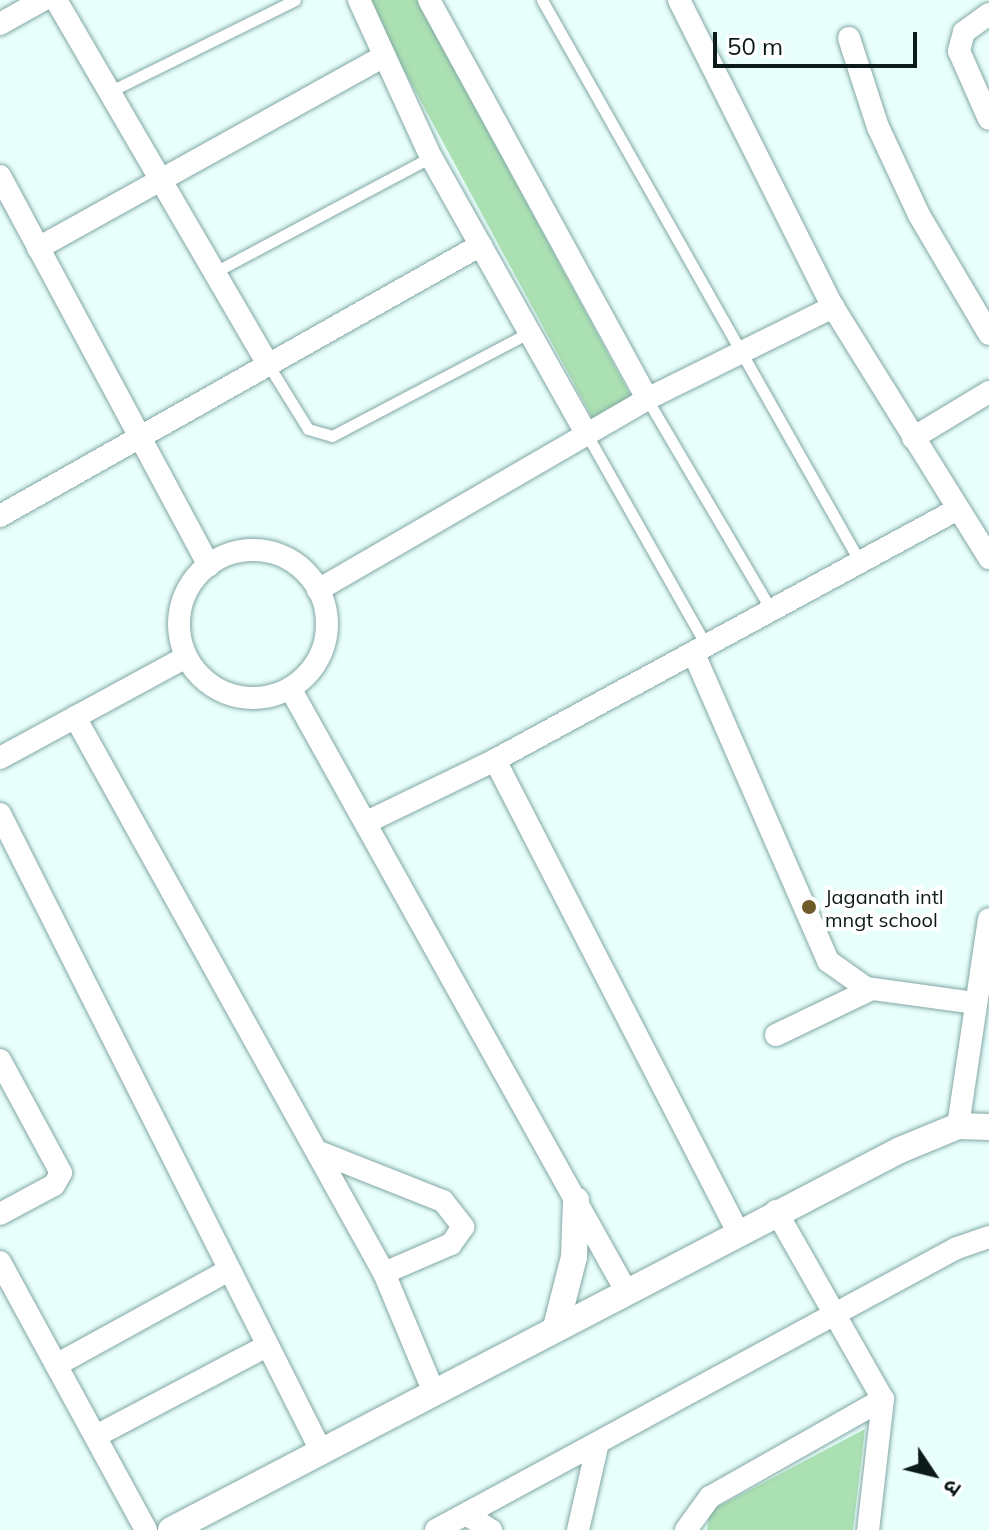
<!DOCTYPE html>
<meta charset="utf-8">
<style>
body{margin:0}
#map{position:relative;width:989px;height:1530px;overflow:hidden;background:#e8fffc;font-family:Mulish,"Noto Sans Devanagari",sans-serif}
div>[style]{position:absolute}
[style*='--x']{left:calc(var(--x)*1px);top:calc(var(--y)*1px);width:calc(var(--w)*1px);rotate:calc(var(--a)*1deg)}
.green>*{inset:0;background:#abe0b3}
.roads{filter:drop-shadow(0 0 2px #82a7a3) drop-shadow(0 0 2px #82a7a3)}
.service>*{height:11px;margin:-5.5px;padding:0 5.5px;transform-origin:5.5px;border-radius:5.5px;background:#fff}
.minor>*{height:22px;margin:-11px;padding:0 11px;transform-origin:11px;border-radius:11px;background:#fff}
.minor>.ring{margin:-11px;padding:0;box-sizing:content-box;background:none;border:22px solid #fff;border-radius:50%}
.tertiary>*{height:26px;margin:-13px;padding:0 13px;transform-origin:13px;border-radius:13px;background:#fff}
.dots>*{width:22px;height:22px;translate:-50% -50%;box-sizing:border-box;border:4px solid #fff;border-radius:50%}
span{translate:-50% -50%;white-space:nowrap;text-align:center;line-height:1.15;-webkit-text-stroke:8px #fff;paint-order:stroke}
.poi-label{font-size:20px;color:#0c1a19}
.left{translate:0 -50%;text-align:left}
.north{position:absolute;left:893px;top:1434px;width:80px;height:80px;-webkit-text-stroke:6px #fff;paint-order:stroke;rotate:125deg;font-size:22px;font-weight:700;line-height:32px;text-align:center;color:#0c1a19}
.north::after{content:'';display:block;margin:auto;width:28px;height:36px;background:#0c1a19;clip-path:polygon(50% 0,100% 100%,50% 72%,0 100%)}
.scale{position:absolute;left:713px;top:32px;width:204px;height:36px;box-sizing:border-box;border:4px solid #0c1a19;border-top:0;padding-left:10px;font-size:24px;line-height:28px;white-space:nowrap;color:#0c1a19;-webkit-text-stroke:6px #fff;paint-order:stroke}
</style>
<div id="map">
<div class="green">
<div style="clip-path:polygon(366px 0,417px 0,632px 398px,593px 419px)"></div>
<div style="clip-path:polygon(865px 1429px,853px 1530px,707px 1530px,710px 1511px)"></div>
</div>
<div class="roads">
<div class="service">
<div style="--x:542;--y:0;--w:646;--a:60.5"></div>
<div style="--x:111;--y:91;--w:205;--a:-26.3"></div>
<div style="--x:213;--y:273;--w:247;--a:-28"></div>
<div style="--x:269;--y:366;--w:74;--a:58.2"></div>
<div style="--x:308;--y:429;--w:25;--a:16"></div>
<div style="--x:332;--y:436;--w:224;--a:-27.7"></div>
<div style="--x:647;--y:399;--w:246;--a:59.5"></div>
<div style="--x:586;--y:433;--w:246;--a:60.5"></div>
</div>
<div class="minor">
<div style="--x:56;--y:0;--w:423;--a:59.8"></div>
<div style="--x:359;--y:0;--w:173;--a:65.4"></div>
<div style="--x:431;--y:157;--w:317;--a:60.7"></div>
<div style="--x:429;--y:0;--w:455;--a:61.3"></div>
<div style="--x:679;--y:0;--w:343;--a:63.4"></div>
<div style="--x:833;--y:307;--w:296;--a:58.1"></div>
<div style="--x:989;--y:14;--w:31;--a:144"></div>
<div style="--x:964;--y:32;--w:20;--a:105"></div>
<div style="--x:959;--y:51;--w:74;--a:66.2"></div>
<div style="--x:0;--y:24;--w:49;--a:-29.2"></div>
<div style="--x:849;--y:38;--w:94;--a:72"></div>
<div style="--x:878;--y:127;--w:97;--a:65"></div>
<div style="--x:919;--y:215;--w:138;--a:59.5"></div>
<div style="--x:0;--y:176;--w:442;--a:61.8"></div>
<div style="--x:38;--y:248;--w:396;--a:-29"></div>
<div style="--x:913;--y:438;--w:89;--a:-31.2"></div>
<div style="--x:0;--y:516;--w:552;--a:-29.4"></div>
<div class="ring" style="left:179px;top:550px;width:126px;height:126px"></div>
<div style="--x:318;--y:590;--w:380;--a:-30.1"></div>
<div style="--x:647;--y:399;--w:208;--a:-26.3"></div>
<div style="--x:694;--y:654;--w:335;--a:66.4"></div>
<div style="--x:828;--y:961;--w:47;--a:35.4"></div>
<div style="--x:866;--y:988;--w:111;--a:7.8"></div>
<div style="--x:290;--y:688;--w:690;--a:60.87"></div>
<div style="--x:75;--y:717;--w:636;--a:60.94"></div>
<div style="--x:384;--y:1273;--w:127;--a:67.3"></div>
<div style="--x:0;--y:758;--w:212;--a:-28.5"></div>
<div style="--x:495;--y:760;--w:531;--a:62.76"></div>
<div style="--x:0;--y:814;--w:711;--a:63.25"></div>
<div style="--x:367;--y:822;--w:142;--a:-25.8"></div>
<div style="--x:495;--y:760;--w:524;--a:-28.47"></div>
<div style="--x:776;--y:1035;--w:106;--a:-25.6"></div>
<div style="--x:0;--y:1060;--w:128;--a:61.6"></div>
<div style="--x:61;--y:1173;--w:14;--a:120"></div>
<div style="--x:54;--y:1185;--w:61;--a:151.8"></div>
<div style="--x:958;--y:1126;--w:209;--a:-81.5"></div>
<div style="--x:319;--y:1152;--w:133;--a:21.6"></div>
<div style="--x:443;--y:1201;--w:33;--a:52"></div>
<div style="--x:463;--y:1227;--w:21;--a:125"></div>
<div style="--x:451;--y:1244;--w:73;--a:156.6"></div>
<div style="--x:776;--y:1211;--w:216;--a:60.4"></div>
<div style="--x:883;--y:1399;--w:132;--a:96.5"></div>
<div style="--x:0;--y:1262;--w:305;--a:61.4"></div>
<div style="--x:58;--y:1364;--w:195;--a:-28.8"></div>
<div style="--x:96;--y:1436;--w:193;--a:-27.8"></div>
<div style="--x:466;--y:1514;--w:30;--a:33"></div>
<div style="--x:436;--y:1530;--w:592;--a:-28.43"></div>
<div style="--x:957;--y:1248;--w:34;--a:-19"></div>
<div style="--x:578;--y:1530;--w:85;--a:-77.1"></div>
<div style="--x:686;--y:1530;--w:41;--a:-54"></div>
<div style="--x:710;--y:1497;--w:199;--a:-29.5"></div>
</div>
<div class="tertiary">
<div style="--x:556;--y:1327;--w:72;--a:-75.6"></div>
<div style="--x:574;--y:1257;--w:57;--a:-88"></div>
<div style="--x:171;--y:1530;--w:822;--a:-27.53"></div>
<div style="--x:900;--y:1150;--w:63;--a:-22.5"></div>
<div style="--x:958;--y:1126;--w:31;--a:2"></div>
</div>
</div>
<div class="dots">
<div style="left:809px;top:907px;background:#6e5b29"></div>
</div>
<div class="poi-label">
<span class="left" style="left:825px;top:908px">Jaganath intl<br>mngt school</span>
</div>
<div class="north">उ</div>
<div class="scale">50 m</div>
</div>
